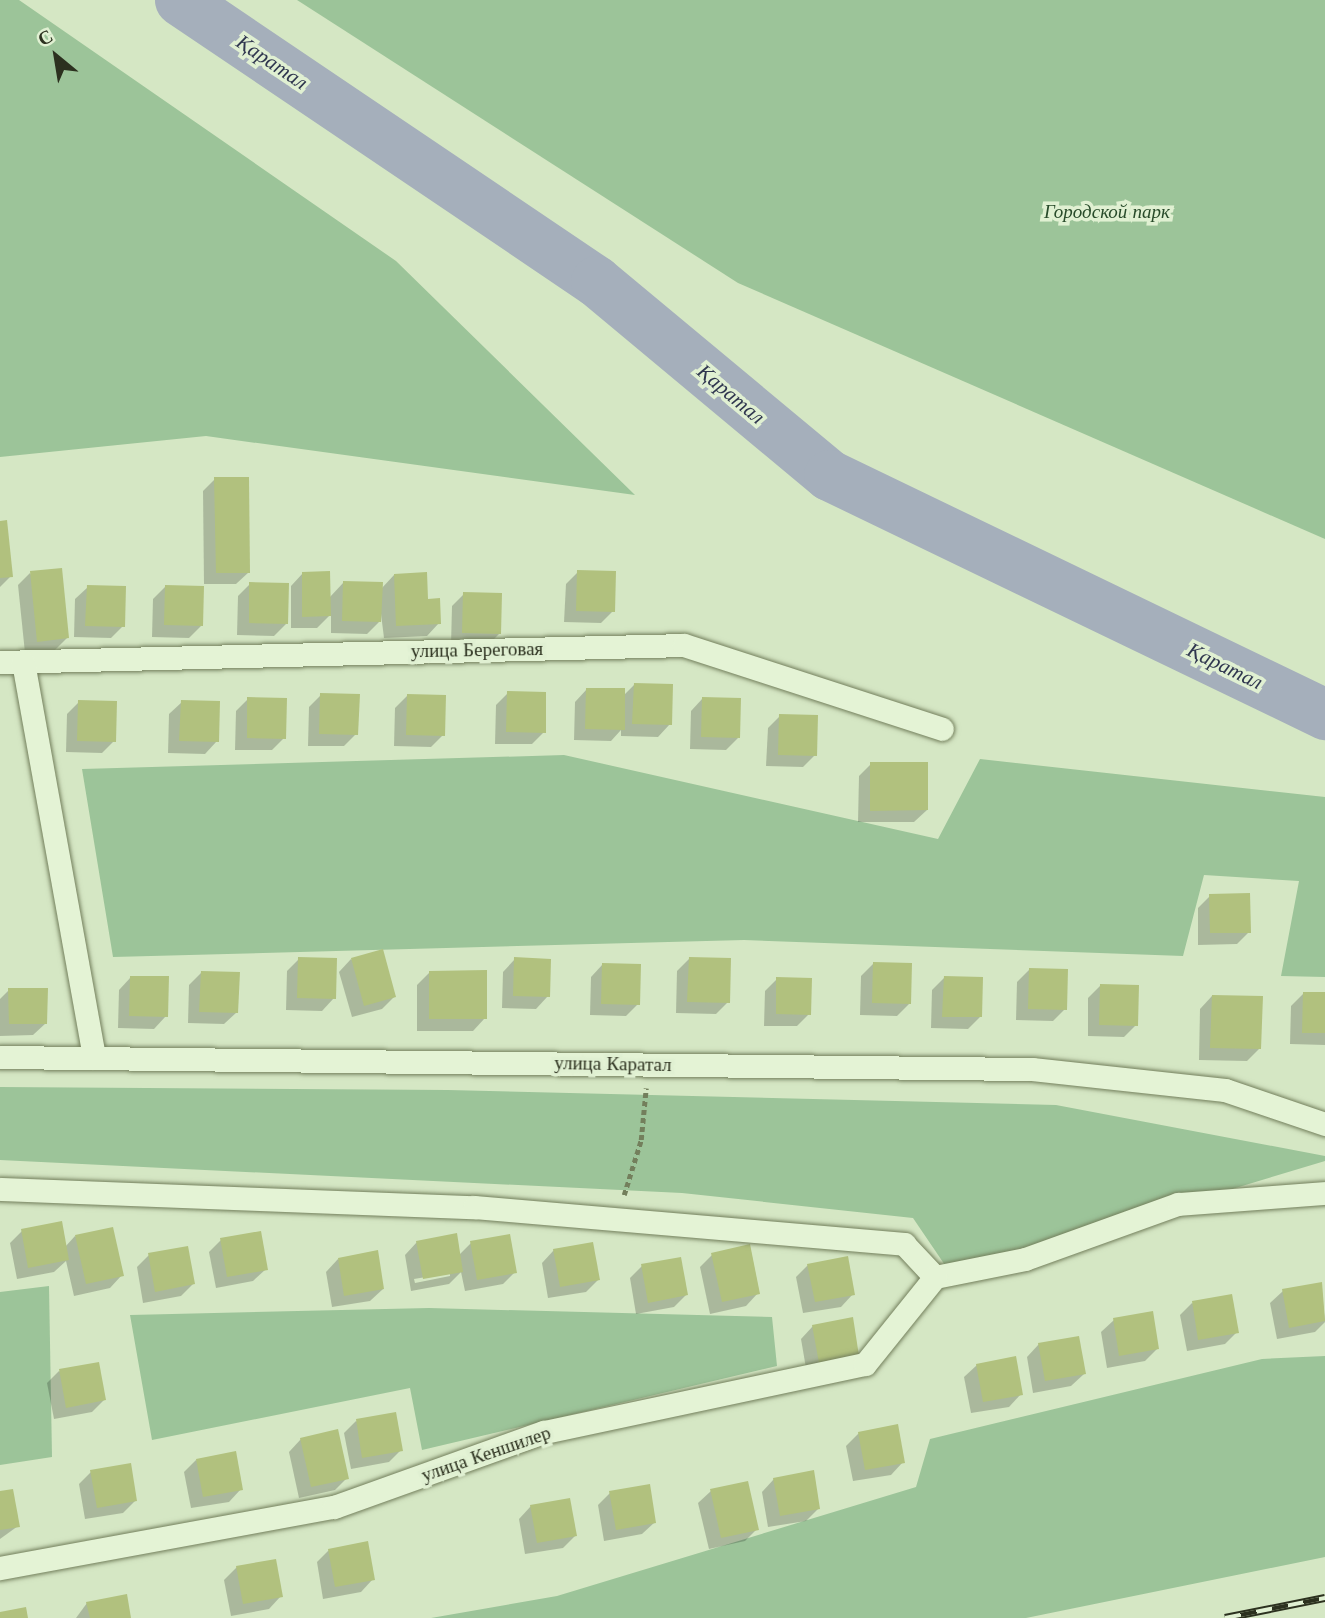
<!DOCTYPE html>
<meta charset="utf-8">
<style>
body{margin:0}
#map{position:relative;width:1325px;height:1618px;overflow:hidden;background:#d5e7c4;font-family:"Libre Baskerville",serif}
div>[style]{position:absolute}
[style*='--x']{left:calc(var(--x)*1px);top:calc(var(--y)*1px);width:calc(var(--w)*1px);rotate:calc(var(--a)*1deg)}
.green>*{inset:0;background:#9cc499}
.shadow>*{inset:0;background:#0003}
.river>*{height:51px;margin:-25.5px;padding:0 25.5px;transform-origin:25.5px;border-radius:25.5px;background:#a5afbb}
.building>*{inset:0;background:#b1c17e}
.path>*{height:4.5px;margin-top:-2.25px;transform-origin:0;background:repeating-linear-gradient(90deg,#737f5c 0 5px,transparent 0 8.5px)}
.roads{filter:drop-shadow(0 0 2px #737f5c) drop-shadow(0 0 2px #737f5c)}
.minor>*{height:23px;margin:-11.5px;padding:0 11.5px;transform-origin:11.5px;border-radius:11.5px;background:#e4f3d5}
.rail>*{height:8px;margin-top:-4px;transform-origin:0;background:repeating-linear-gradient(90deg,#e0f0d2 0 16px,#2c311f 0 32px);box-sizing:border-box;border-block:2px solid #2c311f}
span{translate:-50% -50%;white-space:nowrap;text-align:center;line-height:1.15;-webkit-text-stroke:7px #e0f0d2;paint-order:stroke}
.park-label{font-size:19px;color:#284b2a;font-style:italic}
.street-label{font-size:19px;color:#2c311f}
.water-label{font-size:21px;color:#30374f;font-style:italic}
.north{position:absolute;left:21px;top:21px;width:70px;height:70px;-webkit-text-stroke:5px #e0f0d2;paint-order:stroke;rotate:330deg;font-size:19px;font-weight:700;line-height:28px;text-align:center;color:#2c311f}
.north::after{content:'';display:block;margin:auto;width:24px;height:32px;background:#2c311f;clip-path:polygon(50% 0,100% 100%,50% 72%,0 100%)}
</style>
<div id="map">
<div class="green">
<div style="clip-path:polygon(0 0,19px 0,396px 261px,635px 495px,206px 436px,0 457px)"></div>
<div style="clip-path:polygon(297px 0,1325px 0,1325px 539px,738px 283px)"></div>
<div style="clip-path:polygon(564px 755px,938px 839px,980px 759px,1325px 797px,1325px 977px,1281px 976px,1299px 881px,1204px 875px,1183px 956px,744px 940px,113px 957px,82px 769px)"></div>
<div style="clip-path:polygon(0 1087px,448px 1090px,1056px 1105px,1325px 1156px,1325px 1161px,951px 1274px,913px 1218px,682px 1193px,0 1160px)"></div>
<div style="clip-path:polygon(49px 1286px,52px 1457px,0 1465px,0 1292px)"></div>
<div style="clip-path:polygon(429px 1308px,772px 1317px,777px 1366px,422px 1450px,410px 1388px,152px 1440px,130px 1315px)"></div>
<div style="clip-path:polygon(1325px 1356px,1325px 1557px,1026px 1618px,431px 1618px,557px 1596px,916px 1487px,930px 1439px,1262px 1359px)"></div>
</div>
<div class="shadow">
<div style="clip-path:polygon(215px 479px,249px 572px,236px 584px,204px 584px,203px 491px)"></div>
<div style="clip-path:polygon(0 523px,11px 576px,0 587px)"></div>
<div style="clip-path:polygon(578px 572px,613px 611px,601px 623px,564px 622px,566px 584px)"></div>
<div style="clip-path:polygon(30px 573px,67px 638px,55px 650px,25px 653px,18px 585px)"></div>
<div style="clip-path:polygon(303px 573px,329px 598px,344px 582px,381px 589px,394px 575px,427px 600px,439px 623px,427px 636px,384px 638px,380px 606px,379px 622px,367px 634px,331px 633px,331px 614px,317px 628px,291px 628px,291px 586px)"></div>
<div style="clip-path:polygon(250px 584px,286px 624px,274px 636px,237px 635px,238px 596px)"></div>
<div style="clip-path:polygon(166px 586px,201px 626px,189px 638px,152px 637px,153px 599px)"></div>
<div style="clip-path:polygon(88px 587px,123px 626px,111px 638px,74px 637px,75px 599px)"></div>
<div style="clip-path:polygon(464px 594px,500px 633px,487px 646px,451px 645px,452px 606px)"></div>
<div style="clip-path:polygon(634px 685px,670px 724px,658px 737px,621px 736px,621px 730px,611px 741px,574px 740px,575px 702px,587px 689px,623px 696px)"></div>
<div style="clip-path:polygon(508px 693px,544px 732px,532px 744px,495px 744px,496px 705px)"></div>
<div style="clip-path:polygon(321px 695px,356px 734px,344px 746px,308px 746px,309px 707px)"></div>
<div style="clip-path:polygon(407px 696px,443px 735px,431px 747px,394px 746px,395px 708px)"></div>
<div style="clip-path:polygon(703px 698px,738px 738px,726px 750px,690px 749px,691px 711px)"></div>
<div style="clip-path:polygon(248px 699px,284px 738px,272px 750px,235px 750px,236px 711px)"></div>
<div style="clip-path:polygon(79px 702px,114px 741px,102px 753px,66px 752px,67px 714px)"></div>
<div style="clip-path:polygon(182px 702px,217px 741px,205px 754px,168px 753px,169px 714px)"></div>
<div style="clip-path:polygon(780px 716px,815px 755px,803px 767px,766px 766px,768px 728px)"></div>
<div style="clip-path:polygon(871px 764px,927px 810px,914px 822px,858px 822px,859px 776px)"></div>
<div style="clip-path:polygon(1210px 896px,1249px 932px,1237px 944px,1198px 945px,1198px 908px)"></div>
<div style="clip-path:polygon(299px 959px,334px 998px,322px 1011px,286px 1010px,287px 971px)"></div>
<div style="clip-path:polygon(351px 959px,394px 997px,382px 1009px,352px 1017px,339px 972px)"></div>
<div style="clip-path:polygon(515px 959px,548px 996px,536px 1009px,502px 1008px,503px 972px)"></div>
<div style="clip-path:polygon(689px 959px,728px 1002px,716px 1014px,676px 1013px,677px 971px)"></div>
<div style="clip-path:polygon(603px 964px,638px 1004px,626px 1016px,590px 1015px,591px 977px)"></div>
<div style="clip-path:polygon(873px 964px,909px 1004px,897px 1016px,860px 1015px,861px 976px)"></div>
<div style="clip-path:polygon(1030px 969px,1065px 1009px,1053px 1021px,1016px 1020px,1017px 982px)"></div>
<div style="clip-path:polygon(430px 972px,485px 1018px,473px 1031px,417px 1031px,417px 985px)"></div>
<div style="clip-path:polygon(201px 973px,237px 1012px,224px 1024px,188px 1023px,189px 985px)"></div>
<div style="clip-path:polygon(131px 977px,166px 1016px,154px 1029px,118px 1028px,119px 990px)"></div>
<div style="clip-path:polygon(944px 978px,980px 1017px,968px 1029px,931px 1028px,932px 990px)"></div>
<div style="clip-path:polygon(777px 979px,809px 1014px,797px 1026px,764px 1026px,765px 991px)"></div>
<div style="clip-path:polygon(1101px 985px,1136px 1025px,1124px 1037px,1088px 1036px,1088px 998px)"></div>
<div style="clip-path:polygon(9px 990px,46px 1023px,33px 1035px,0 1036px,0 999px)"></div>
<div style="clip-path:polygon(1303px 994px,1325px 994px,1325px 1045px,1290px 1044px,1291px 1006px)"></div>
<div style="clip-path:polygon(1212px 996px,1260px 1048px,1247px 1061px,1199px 1060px,1200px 1009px)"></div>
<div style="clip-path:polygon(22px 1231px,65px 1247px,75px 1236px,122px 1275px,110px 1288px,74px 1296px,66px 1261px,54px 1272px,17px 1279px,10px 1243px)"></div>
<div style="clip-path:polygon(221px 1240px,266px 1269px,253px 1281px,216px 1288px,209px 1252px)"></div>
<div style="clip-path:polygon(evenodd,417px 1242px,459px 1255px,471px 1243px,515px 1272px,503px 1284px,465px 1291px,461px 1272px,449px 1284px,411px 1291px,405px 1255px,417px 1242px,450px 1273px,450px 1276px,415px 1283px,414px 1279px,450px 1273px)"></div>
<div style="clip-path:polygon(554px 1250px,598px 1280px,586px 1292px,548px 1298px,542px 1263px)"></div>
<div style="clip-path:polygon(149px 1255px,193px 1284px,181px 1296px,143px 1303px,137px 1267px)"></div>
<div style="clip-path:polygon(712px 1255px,758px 1293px,746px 1306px,710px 1314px,700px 1267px)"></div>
<div style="clip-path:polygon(338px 1259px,383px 1289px,370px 1301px,332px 1307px,326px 1272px)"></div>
<div style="clip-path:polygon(808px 1265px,853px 1294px,841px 1307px,803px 1313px,796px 1277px)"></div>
<div style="clip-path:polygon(642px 1266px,686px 1295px,674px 1307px,636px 1314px,630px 1278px)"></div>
<div style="clip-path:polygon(1321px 1284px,1325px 1322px,1315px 1332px,1277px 1339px,1270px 1303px,1283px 1291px)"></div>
<div style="clip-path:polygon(1192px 1303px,1237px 1332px,1225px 1344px,1187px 1351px,1180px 1315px)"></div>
<div style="clip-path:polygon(1114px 1320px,1158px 1348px,1145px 1361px,1107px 1368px,1101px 1332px)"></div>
<div style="clip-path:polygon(813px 1326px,857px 1355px,807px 1374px,801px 1339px)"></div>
<div style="clip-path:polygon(1039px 1344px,1084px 1374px,1071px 1386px,1033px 1393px,1027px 1357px)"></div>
<div style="clip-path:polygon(977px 1365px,1021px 1394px,1009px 1407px,971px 1413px,964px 1377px)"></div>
<div style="clip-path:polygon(59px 1371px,104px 1400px,92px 1412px,54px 1419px,47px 1383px)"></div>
<div style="clip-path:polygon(356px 1421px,401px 1450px,389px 1462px,351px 1469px,344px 1433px)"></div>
<div style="clip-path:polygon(859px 1433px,903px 1462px,891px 1475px,853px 1481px,846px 1446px)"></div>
<div style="clip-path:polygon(301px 1439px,347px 1478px,335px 1490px,299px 1498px,289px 1452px)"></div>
<div style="clip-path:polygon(196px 1460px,241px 1489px,229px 1502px,191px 1508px,184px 1472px)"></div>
<div style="clip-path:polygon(91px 1472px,136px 1500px,123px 1513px,85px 1519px,79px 1484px)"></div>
<div style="clip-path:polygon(774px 1479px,818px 1509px,806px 1521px,768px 1527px,762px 1492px)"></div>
<div style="clip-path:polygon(711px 1491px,757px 1529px,745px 1541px,709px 1549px,698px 1503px)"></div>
<div style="clip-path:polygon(0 1493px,18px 1526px,0 1539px)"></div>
<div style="clip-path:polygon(610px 1493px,655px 1522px,642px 1534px,604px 1541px,598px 1505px)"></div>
<div style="clip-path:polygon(531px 1506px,575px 1536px,563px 1548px,525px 1554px,519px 1519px)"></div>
<div style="clip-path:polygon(329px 1550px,373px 1579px,361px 1592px,323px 1599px,317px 1562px)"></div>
<div style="clip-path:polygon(237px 1567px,281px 1596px,269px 1609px,231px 1616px,224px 1580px)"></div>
<div style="clip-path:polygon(87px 1603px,129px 1618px,76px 1618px)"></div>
</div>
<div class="river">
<div style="--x:180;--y:0;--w:502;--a:34.04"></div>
<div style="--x:596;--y:281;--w:303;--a:39.8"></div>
<div style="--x:829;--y:475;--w:551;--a:25.73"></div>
</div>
<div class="building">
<div style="clip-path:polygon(214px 477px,249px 477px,250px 573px,216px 573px)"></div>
<div style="clip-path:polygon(7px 520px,13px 577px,0 578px,0 521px)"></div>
<div style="clip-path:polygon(62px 568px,69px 638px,37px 642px,30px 571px)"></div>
<div style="clip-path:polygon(577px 570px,616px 571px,615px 612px,576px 611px)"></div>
<div style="clip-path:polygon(330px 571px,331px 616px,302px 617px,302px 572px)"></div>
<div style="clip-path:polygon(427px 572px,428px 599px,440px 598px,441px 624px,396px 626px,394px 574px)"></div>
<div style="clip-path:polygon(343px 581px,383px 582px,381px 622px,342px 621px)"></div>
<div style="clip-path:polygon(249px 582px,289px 583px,288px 624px,249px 623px)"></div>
<div style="clip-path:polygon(87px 585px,126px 586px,125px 627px,85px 626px)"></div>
<div style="clip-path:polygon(165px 585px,204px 586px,203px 626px,164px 625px)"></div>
<div style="clip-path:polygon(463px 592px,502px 593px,501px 634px,462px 633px)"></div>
<div style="clip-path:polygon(634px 683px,673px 684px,672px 725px,632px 724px)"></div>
<div style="clip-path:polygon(586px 688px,625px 688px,625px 730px,585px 729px)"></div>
<div style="clip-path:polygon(507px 691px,546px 692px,546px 733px,506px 732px)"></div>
<div style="clip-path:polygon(320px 693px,360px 694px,358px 735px,319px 734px)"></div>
<div style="clip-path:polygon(407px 694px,446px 695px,445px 736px,406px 735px)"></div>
<div style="clip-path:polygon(247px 697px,287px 698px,286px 739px,247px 738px)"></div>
<div style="clip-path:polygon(702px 697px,741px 698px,740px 738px,701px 737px)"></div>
<div style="clip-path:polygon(78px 700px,117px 701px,116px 742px,77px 741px)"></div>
<div style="clip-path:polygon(181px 700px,220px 701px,219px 742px,179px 741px)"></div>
<div style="clip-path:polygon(779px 714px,818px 715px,817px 756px,778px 755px)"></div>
<div style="clip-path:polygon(870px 762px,928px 762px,928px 810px,870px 811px)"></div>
<div style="clip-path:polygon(1250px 893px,1251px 933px,1210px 933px,1209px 894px)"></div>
<div style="clip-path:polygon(383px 949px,396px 997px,364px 1006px,351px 958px)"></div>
<div style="clip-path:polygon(298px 957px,337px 958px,336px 999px,297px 998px)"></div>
<div style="clip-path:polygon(514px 957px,551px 959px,550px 997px,513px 996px)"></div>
<div style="clip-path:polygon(689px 957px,731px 958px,730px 1003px,687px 1002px)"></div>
<div style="clip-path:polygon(873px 962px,912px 963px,911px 1004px,872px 1003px)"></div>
<div style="clip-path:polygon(602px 963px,641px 964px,640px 1005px,601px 1004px)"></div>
<div style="clip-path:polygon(1029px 968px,1068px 969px,1067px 1010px,1028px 1009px)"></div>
<div style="clip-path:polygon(487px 970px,487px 1019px,429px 1019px,429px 971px)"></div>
<div style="clip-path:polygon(201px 971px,240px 972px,238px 1013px,199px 1012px)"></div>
<div style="clip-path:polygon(130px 976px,169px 976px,168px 1017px,129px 1016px)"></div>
<div style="clip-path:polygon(944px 976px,983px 977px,982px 1017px,942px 1017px)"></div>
<div style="clip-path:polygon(776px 977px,812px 978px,811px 1015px,776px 1014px)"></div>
<div style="clip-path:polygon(1100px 984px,1139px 985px,1138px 1026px,1099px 1025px)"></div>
<div style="clip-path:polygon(8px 988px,48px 988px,47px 1024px,9px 1024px)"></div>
<div style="clip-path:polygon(1303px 992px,1325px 992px,1325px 1033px,1302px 1033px)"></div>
<div style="clip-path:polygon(1212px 995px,1263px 996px,1261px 1049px,1210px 1048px)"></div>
<div style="clip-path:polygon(62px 1221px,69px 1260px,28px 1268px,21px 1229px)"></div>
<div style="clip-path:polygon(113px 1227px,124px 1276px,86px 1284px,75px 1235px)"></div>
<div style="clip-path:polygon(261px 1231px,268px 1270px,227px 1277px,220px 1238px)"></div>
<div style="clip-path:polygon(457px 1233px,463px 1272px,423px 1279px,416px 1241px)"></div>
<div style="clip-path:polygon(510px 1234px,517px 1273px,477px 1280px,470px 1241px)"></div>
<div style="clip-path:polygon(593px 1242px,600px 1280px,560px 1287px,553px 1249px)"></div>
<div style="clip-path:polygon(750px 1244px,760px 1294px,722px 1302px,711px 1253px)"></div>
<div style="clip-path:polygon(188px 1246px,195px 1284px,155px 1292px,148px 1253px)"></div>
<div style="clip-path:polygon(378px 1250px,384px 1289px,344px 1296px,338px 1258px)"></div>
<div style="clip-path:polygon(848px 1256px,855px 1295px,815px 1302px,807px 1264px)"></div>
<div style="clip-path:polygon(681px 1257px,688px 1295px,648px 1303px,641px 1264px)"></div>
<div style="clip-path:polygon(1322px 1282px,1325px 1321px,1289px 1328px,1282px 1289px)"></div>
<div style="clip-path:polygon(1232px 1294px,1239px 1333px,1198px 1340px,1192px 1301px)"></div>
<div style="clip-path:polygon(1153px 1311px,1159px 1349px,1119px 1356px,1113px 1318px)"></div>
<div style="clip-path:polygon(853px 1317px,859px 1356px,819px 1363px,812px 1325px)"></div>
<div style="clip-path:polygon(1079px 1336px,1086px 1374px,1045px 1381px,1038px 1343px)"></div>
<div style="clip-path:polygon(1016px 1356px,1023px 1395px,983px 1402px,976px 1364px)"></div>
<div style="clip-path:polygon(99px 1362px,106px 1400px,66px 1408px,59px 1369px)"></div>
<div style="clip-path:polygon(396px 1412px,403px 1451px,362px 1458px,356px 1419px)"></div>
<div style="clip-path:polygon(898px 1424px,905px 1463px,865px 1470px,858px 1432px)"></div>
<div style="clip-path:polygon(338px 1429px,349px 1479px,311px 1487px,300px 1438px)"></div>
<div style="clip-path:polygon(236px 1451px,243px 1490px,203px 1497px,196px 1459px)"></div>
<div style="clip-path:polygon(131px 1463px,137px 1501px,97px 1508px,90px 1470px)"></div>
<div style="clip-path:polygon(814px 1470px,820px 1509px,780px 1516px,773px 1478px)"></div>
<div style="clip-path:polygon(748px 1481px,759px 1530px,721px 1538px,710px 1489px)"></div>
<div style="clip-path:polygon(650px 1484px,656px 1523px,616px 1530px,609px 1491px)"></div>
<div style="clip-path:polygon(13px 1489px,20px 1527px,0 1530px,0 1491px)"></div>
<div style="clip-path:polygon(570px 1498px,577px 1536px,537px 1543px,530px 1505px)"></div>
<div style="clip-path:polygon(368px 1541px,375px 1580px,335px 1587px,328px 1549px)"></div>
<div style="clip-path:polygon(276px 1559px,283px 1597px,243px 1604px,236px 1566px)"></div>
<div style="clip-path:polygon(127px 1594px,131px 1618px,90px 1618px,86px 1602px)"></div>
<div style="clip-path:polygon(26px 1607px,28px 1618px,0 1618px,0 1612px)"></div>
</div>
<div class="path">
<div style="--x:624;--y:1195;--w:58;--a:-72.8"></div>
<div style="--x:641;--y:1140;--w:52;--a:-84.5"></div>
</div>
<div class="roads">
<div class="minor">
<div style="--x:0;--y:662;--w:684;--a:-1.42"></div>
<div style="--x:684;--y:645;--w:271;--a:18"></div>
<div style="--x:23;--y:662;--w:402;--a:79.8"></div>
<div style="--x:0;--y:1057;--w:1032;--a:0.67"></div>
<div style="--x:1032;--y:1069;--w:194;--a:6.2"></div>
<div style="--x:1225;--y:1090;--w:106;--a:18.8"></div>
<div style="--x:0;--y:1189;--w:474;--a:2.2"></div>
<div style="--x:474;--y:1207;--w:432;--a:4.9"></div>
<div style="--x:904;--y:1244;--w:45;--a:46.8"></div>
<div style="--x:935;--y:1277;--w:92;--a:-11.3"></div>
<div style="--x:1025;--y:1259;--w:163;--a:-19.8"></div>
<div style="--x:1178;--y:1204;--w:147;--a:-4.3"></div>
<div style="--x:0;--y:1568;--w:340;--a:-10.4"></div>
<div style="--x:334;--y:1507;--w:223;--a:-19.7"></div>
<div style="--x:544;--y:1432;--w:328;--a:-12"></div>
<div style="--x:865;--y:1364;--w:112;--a:-51.2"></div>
</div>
</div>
<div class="rail">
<div style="--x:1225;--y:1618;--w:102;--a:-11.3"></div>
</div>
<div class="park-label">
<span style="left:1107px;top:212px">Городской парк</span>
</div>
<div class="street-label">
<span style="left:477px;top:650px;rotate:-1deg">улица Береговая</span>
<span style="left:613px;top:1064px;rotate:1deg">улица Каратал</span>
<span style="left:486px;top:1454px;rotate:-19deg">улица Кеншилер</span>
</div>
<div class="water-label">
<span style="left:272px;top:62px;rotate:34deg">Қаратал</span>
<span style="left:731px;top:394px;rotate:40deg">Қаратал</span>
<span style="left:1225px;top:666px;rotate:26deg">Қаратал</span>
</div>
<div class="north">С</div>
</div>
